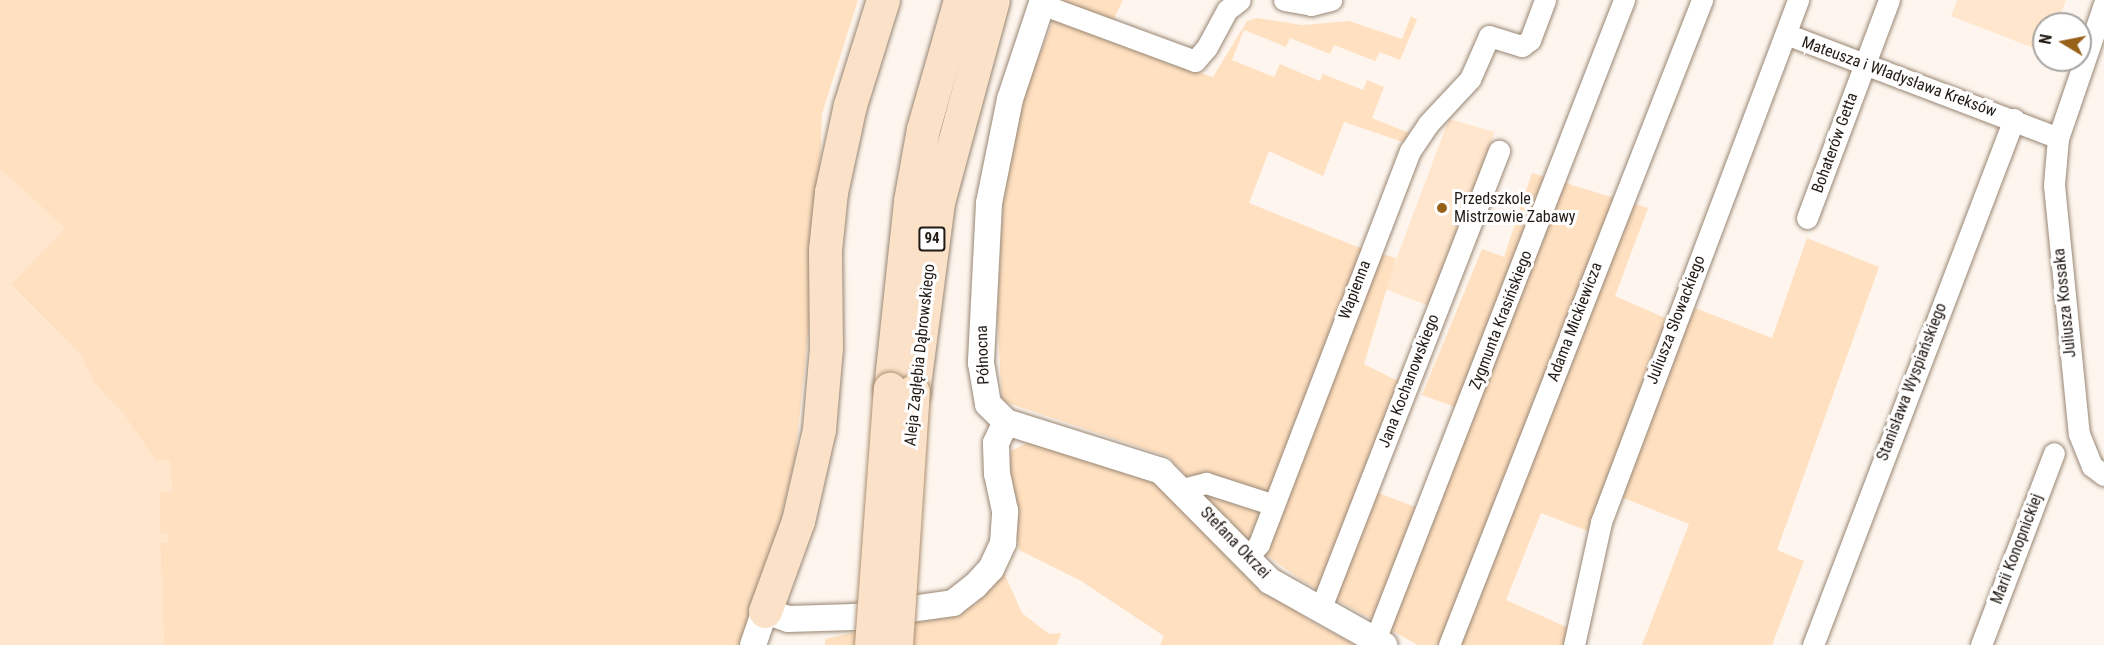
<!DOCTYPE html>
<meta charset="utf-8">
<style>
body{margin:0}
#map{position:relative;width:2104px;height:645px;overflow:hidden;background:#fef6ee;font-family:"Roboto Condensed",sans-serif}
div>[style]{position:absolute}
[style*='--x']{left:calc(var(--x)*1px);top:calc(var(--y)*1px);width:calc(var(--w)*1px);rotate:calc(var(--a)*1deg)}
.built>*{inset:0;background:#ffe6cc}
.green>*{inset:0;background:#ffe0c0}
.roads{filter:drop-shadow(0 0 2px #988674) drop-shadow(0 0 2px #988674)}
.minor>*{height:21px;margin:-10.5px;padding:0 10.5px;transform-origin:10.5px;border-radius:10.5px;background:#fff}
.tertiary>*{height:26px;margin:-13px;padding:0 13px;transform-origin:13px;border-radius:13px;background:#fff}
.primary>*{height:33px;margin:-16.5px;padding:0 16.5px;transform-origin:16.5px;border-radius:16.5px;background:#fae1c8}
.bridges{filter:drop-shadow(0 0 2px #ac8f71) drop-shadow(0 0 2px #ac8f71)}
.primary-bridge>*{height:33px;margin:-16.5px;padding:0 16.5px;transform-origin:16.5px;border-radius:16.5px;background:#fae1c8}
.dots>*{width:16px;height:16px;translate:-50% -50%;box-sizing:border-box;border:3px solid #fff;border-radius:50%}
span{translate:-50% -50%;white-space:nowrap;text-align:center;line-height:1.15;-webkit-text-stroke:6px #fff;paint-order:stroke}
.shield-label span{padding:2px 4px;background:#fff;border:2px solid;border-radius:4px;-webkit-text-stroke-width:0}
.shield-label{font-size:15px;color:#221b14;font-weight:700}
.street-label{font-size:16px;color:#221b14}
.poi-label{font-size:16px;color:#221b14}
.left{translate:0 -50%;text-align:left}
.north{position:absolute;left:2032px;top:12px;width:60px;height:60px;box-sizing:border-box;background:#fff;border:2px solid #a7a4a1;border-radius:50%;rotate:280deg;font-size:16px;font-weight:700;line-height:24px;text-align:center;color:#221b14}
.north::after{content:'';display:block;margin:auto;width:21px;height:27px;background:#98611a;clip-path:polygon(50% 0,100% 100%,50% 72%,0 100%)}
</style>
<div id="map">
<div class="built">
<div style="clip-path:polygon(1957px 0,2066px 0,2057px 24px,2044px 24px,2044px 52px,1951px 16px)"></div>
<div style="clip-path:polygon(1449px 119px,1495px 132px,1432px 307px,1385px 289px)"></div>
<div style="clip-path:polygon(0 169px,65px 228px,11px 286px,81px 355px,95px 384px,122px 412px,156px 461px,170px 460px,172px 491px,159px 492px,160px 534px,168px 533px,168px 544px,160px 544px,164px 645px,0 645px)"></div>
</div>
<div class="green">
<div style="clip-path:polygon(0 0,858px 0,822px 114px,817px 251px,795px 459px,771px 561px,741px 645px,164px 645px,160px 543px,168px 543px,168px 534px,160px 534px,159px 492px,172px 491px,170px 460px,156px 461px,122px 412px,95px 384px,81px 355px,11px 285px,65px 228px,0 169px)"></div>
<div style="clip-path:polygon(1062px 0,1123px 0,1115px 16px,1117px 44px,1213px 77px,1247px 21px,1257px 18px,1302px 25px,1349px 21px,1402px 39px,1411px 16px,1417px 20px,1400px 60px,1380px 52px,1375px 61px,1334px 45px,1330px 54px,1290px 38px,1286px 47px,1244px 30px,1232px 60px,1274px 77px,1280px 64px,1320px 81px,1323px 74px,1363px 90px,1367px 80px,1384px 87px,1372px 118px,1409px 133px,1403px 142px,1344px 122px,1323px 176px,1269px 151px,1249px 203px,1360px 248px,1396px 258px,1364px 364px,1410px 387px,1373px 491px,1421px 509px,1455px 407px,1422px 395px,1482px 249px,1504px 257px,1532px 173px,1648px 208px,1615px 296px,1686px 327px,1695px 308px,1772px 338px,1807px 238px,1879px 267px,1777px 550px,1804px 561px,1772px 645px,1642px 645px,1689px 524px,1621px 497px,1606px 538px,1541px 513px,1506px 600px,1584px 635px,1582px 645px,1418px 645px,1301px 580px,1246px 540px,1169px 457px,1002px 401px,997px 314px,1003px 198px,1024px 92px)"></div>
<div style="clip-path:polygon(1035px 440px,1156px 478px,1239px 569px,1309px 620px,1355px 645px,1160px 645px,1164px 636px,1081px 581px,1019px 550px,1006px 472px,1012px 450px)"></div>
<div style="clip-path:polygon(1004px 573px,1022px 613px,1049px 634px,1061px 633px,1057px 645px,825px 645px,825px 639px,975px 605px)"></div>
</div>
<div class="roads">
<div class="minor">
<div style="--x:1284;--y:0;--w:27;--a:10"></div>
<div style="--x:1311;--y:5;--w:21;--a:-14"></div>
<div style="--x:1041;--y:4;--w:164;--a:20.3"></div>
<div style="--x:1195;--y:61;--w:18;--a:-49"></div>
<div style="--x:1207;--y:47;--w:42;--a:-61.6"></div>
<div style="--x:1227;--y:10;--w:16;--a:-38"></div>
<div style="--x:2104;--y:4;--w:142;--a:108.9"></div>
<div style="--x:2058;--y:138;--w:47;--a:94.9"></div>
<div style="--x:2054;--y:185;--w:250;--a:84.3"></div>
<div style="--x:2079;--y:434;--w:35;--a:68"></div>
<div style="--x:2092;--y:466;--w:15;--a:37"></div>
<div style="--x:1786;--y:34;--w:291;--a:20.9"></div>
<div style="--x:1807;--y:218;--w:233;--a:-69.4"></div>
<div style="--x:1183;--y:489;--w:24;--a:-15"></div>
<div style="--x:1206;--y:483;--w:71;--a:17.9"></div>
<div style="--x:1246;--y:559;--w:20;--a:-49"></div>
<div style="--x:1259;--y:544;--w:421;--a:-69"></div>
<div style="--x:1410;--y:151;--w:32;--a:-56"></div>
<div style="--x:1428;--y:124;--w:62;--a:-47"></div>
<div style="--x:1470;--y:79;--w:47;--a:-66.2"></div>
<div style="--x:1489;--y:36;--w:34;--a:17"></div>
<div style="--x:1522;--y:46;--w:10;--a:-37"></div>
<div style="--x:1530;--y:40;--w:43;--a:-69.4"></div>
<div style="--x:1320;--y:610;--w:493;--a:-68.7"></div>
<div style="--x:1375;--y:640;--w:687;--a:-68.74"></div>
<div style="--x:1449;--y:645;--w:693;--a:-68.58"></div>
<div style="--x:1574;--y:645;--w:126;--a:-77.6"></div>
<div style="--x:1601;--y:522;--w:558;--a:-69.32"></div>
<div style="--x:1813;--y:645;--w:563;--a:-69.09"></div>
<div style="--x:1981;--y:645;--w:205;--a:-69.2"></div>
</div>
<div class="tertiary">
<div style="--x:1043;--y:0;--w:104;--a:108.4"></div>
<div style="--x:1010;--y:99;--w:106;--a:101.4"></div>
<div style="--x:989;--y:203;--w:160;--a:92.9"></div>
<div style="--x:981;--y:363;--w:42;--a:80.3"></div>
<div style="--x:988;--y:404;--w:25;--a:45"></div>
<div style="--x:1006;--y:422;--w:163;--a:17.5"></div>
<div style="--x:1161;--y:471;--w:155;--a:45.3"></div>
<div style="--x:1270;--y:581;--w:131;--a:29.3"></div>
<div style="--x:753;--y:645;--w:36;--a:-71"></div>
<div style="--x:765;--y:611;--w:24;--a:19"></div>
<div style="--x:788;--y:619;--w:66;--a:-1.7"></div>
<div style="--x:854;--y:617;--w:100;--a:-8"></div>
<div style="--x:953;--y:603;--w:28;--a:-38"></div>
<div style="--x:975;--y:586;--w:23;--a:-47"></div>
<div style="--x:991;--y:569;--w:29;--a:-65"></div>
<div style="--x:1003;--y:543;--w:32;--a:-86"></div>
<div style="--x:1005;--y:511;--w:38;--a:-102"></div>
<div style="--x:997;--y:474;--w:31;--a:-92"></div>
<div style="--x:996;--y:443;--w:23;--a:-65"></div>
</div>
<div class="primary">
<div style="--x:890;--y:389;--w:189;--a:-83.9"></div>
<div style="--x:910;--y:201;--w:73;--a:-79.8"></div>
<div style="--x:923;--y:129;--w:134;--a:-74"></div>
<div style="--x:913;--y:392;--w:192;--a:-82.5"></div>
<div style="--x:938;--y:202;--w:209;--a:-74.8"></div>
<div style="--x:765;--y:611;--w:96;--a:-69.9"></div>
<div style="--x:798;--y:521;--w:94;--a:-77.1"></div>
<div style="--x:819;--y:429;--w:81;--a:-85.1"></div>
<div style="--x:826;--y:348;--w:98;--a:-90.6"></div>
<div style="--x:825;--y:250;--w:58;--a:-84.1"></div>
<div style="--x:831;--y:192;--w:89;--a:-77.7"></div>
<div style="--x:850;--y:105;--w:110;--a:-72.6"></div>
</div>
</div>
<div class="bridges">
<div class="primary-bridge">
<div style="--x:871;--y:645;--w:257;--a:-85.8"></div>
<div style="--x:896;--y:645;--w:254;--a:-86.2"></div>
</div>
</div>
<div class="dots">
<div style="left:1442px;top:208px;background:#98611a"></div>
</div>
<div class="shield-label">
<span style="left:932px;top:239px">94</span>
</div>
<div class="street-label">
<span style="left:1899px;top:77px;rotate:20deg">Mateusza i Władysława Kreksów</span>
<span style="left:1835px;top:143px;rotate:-70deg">Bohaterów Getta</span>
<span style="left:1355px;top:290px;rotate:-69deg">Wapienna</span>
<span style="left:2065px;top:303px;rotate:-96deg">Juliusza Kossaka</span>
<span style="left:1501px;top:320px;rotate:-69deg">Zygmunta Krasińskiego</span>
<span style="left:1676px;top:320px;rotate:-69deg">Juliusza Słowackiego</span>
<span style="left:1575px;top:322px;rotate:-69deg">Adama Mickiewicza</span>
<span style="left:920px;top:355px;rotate:-84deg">Aleja Zagłębia Dąbrowskiego</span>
<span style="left:983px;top:355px;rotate:-92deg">Północna</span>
<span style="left:1409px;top:381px;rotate:-69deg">Jana Kochanowskiego</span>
<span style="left:1912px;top:382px;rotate:-69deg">Stanisława Wyspiańskiego</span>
<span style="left:1235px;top:543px;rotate:46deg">Stefana Okrzei</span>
<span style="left:2017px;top:549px;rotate:-69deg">Marii Konopnickiej</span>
</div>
<div class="poi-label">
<span class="left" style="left:1454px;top:208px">Przedszkole<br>Mistrzowie Zabawy</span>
</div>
<div class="north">N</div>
</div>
